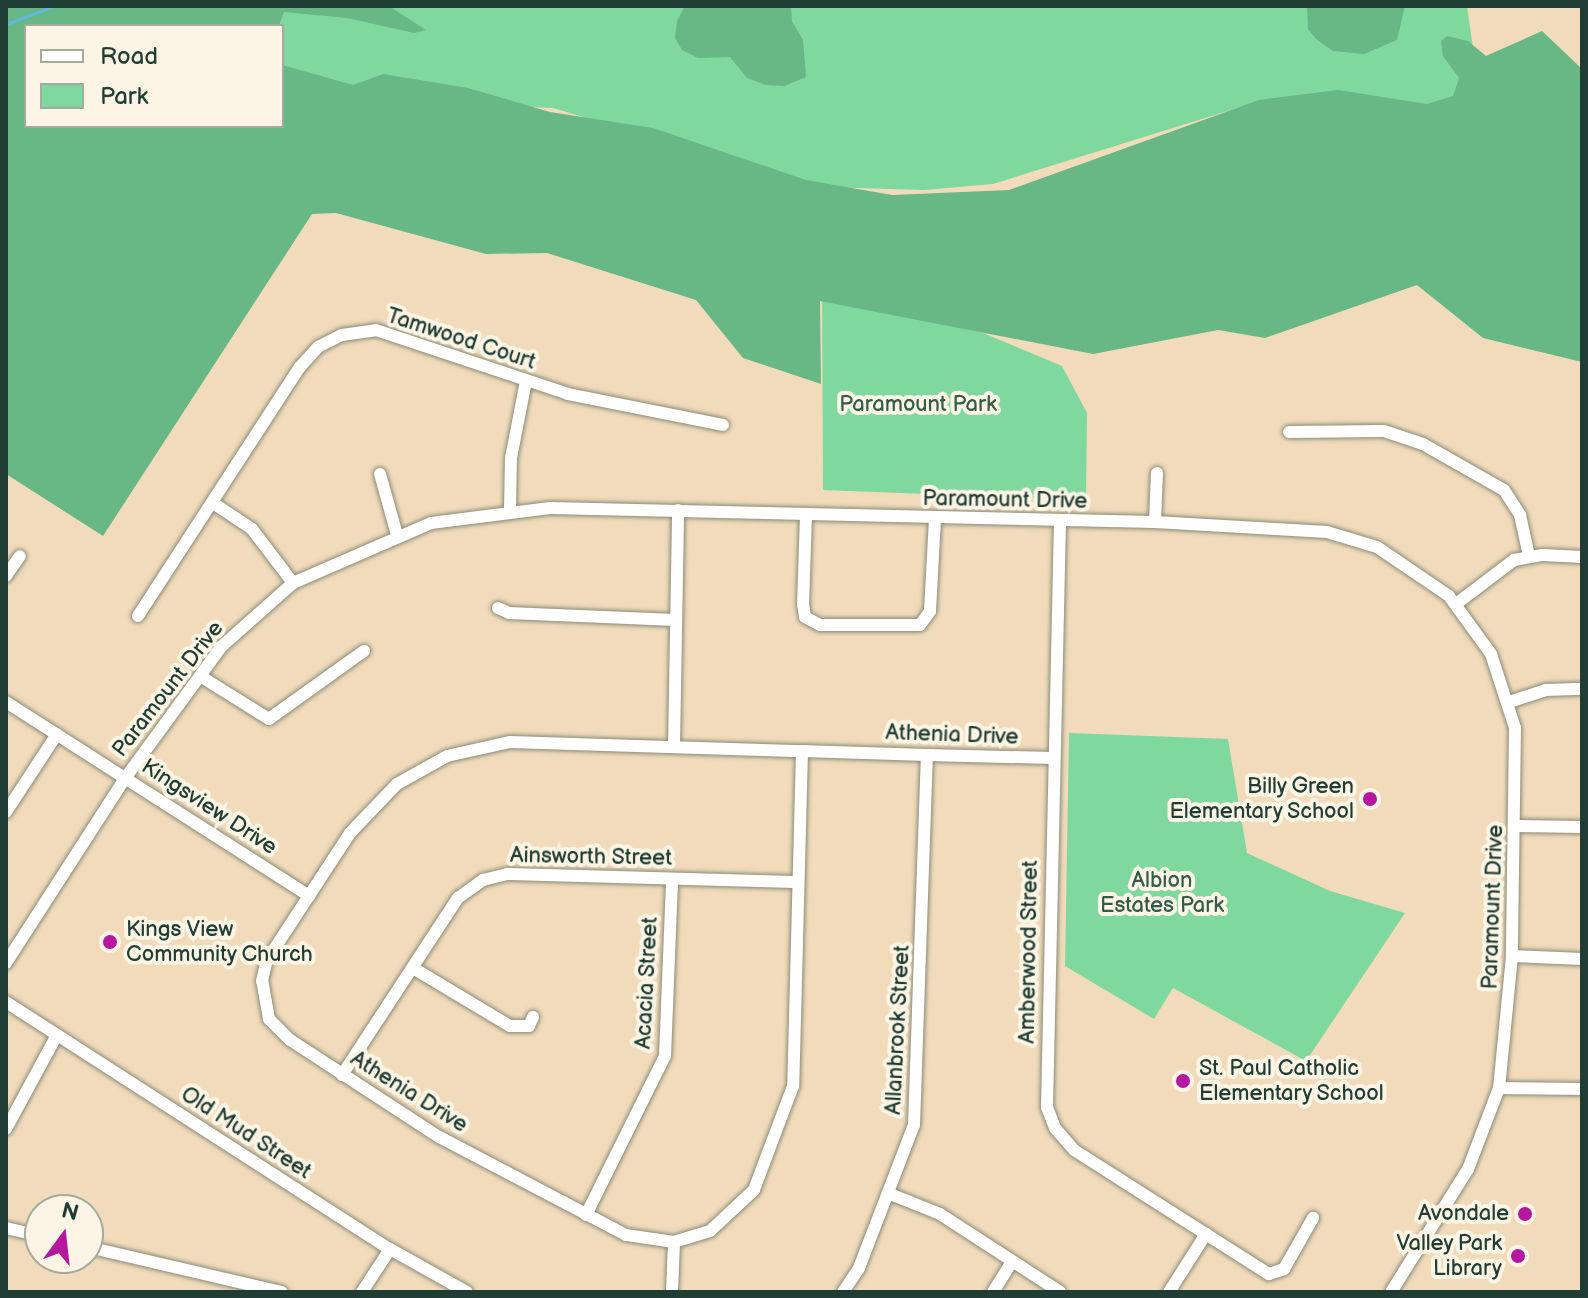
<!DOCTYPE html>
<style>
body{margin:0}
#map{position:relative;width:1588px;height:1298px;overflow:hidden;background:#f2dbbb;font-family:"Balsamiq Sans",sans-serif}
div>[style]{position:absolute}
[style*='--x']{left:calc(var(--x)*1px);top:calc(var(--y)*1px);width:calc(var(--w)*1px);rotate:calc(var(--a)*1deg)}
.green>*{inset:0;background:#7fd89e}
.forest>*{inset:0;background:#67b885}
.stream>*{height:3px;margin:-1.5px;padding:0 1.5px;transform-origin:1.5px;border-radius:1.5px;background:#61b8de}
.roads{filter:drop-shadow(0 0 2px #888c78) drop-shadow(0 0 2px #888c78)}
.minor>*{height:12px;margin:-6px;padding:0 6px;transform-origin:6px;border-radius:6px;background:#fff}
.dots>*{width:22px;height:22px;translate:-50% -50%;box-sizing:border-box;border:4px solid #fcf5e5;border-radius:50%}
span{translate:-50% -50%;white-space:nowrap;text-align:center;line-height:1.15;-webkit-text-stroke:8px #fcf5e5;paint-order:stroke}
.street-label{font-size:22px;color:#1f3d34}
.park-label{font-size:22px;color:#325c49}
.poi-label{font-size:22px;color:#1f3d34}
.right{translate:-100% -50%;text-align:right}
.left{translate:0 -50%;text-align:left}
.frame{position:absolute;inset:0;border:8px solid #1f3d34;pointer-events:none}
.legend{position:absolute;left:24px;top:24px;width:260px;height:104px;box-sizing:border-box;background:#fcf5e5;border:2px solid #a4ab9e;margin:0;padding:10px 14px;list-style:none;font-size:24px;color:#1f3d34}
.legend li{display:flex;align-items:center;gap:16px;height:40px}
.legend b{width:40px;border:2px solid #a4ab9e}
.north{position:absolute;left:24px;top:1194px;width:80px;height:80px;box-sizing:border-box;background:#fcf5e5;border:2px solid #a4ab9e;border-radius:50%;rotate:15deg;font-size:22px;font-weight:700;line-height:32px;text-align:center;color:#1f3d34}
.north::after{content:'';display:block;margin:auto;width:28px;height:36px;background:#b5179e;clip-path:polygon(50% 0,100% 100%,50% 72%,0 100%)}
</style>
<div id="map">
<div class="green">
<div style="clip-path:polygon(270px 6px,1467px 6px,1480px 97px,1472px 113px,1247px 105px,993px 184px,924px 190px,822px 187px,553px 108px,360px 99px,282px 78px,282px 26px,267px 26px)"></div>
<div style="clip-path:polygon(822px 283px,983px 333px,1062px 366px,1087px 413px,1086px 500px,823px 490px)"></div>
<div style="clip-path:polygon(1069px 733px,1228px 739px,1247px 853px,1330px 891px,1405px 913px,1306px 1061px,1173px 988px,1154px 1019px,1065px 966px)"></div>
</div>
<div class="forest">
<div style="clip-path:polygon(6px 6px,389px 6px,426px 30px,414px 33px,347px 18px,284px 12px,279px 26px,26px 26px,26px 126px,282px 126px,282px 65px,353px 85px,383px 74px,468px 88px,550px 112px,653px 128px,806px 180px,892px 195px,1009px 190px,1259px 100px,1338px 90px,1427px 104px,1453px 96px,1459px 78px,1443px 56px,1441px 41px,1447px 36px,1468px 41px,1486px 56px,1542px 31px,1582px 69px,1582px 362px,1483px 338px,1417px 285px,1265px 338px,1218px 330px,1093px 354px,820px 301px,821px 384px,743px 358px,696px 300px,547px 253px,486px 254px,336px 213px,312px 214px,103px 536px,6px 474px)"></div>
<div style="clip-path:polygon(685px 6px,791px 6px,792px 21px,803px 40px,806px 77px,784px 86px,766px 85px,747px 78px,730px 57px,698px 58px,682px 50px,675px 38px,677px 21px)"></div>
<div style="clip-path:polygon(1307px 6px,1405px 6px,1397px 40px,1364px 54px,1333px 51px,1316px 39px,1308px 29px)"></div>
</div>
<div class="stream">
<div style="--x:6;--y:24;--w:51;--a:-20.6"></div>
</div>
<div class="roads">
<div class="minor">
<div style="--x:1289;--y:432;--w:95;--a:-0.6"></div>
<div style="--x:1384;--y:431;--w:41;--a:18.4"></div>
<div style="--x:1423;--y:444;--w:93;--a:29.6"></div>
<div style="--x:1504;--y:490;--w:30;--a:57"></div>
<div style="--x:1520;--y:515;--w:42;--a:77.6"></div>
<div style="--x:380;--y:474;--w:63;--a:74.4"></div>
<div style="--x:213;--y:503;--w:47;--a:33.7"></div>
<div style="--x:252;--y:529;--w:68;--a:52.8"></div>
<div style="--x:510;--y:509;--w:51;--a:-88.9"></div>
<div style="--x:511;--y:458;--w:78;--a:-79"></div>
<div style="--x:806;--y:515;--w:89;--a:91.9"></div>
<div style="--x:803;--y:604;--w:13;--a:81"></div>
<div style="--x:805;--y:617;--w:17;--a:28"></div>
<div style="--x:820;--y:625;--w:100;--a:0"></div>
<div style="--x:920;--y:625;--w:17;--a:-54"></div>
<div style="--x:930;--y:611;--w:92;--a:-86.9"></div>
<div style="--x:1060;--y:521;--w:586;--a:91.27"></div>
<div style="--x:1047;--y:1107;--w:22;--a:69"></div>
<div style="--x:1055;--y:1128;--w:29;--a:49"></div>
<div style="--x:1074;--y:1150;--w:231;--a:32.5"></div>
<div style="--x:1269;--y:1274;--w:16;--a:-18"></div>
<div style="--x:1284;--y:1269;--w:59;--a:-60.4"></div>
<div style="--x:1155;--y:522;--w:49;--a:-87.7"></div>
<div style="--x:6;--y:576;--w:24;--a:-55"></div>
<div style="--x:1456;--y:604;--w:73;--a:-37.2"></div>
<div style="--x:1514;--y:560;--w:29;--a:-10"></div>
<div style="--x:1543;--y:555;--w:39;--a:3"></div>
<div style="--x:498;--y:608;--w:12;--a:24"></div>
<div style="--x:509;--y:613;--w:166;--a:2.4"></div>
<div style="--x:138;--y:616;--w:297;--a:-57"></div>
<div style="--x:300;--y:367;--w:27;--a:-48"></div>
<div style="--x:318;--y:347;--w:27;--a:-27"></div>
<div style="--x:342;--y:335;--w:34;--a:-8"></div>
<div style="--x:376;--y:330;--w:202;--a:18.4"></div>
<div style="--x:568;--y:394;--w:158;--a:11.3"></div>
<div style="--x:200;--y:676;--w:81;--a:31.9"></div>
<div style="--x:269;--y:719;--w:117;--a:-35.6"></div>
<div style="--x:6;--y:702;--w:360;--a:32.6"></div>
<div style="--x:1509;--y:702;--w:39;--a:-18"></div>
<div style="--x:1546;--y:690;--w:36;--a:-2"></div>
<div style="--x:674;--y:747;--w:237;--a:-89"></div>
<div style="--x:802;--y:751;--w:335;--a:91.5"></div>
<div style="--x:793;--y:1086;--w:111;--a:110.6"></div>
<div style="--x:754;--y:1190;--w:60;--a:137"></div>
<div style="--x:710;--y:1231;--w:38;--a:163"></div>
<div style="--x:674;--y:1242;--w:49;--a:-171.7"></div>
<div style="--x:626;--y:1235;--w:211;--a:-152.3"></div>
<div style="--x:439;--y:1137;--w:178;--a:-146.9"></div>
<div style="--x:290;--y:1040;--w:30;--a:-135"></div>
<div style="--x:269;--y:1019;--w:39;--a:-100"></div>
<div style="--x:262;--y:981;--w:22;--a:-77"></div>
<div style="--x:267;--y:960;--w:152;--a:-56.8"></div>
<div style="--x:350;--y:833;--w:68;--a:-46.2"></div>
<div style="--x:397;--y:784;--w:57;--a:-29.2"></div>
<div style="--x:447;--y:756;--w:65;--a:-12.5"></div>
<div style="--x:510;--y:742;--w:292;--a:1.8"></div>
<div style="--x:802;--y:751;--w:125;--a:1.8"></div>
<div style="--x:927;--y:755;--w:127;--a:1.4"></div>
<div style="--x:6;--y:812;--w:93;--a:-56.8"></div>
<div style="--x:1517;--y:826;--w:65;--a:0.9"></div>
<div style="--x:1512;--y:956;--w:70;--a:2.5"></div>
<div style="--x:6;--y:963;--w:221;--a:-57.2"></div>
<div style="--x:126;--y:777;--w:162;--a:-53.8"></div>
<div style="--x:222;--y:646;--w:95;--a:-41.6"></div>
<div style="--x:293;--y:583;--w:150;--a:-23.5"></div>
<div style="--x:431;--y:523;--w:120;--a:-7.2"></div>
<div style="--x:550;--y:508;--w:605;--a:1.33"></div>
<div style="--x:1155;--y:522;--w:172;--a:3.3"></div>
<div style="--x:1327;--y:532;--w:52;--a:16.7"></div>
<div style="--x:1377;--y:547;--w:87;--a:34.2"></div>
<div style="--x:1449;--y:596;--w:72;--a:54.1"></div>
<div style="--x:1491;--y:654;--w:78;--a:72"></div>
<div style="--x:1515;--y:728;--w:228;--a:90.8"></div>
<div style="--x:1512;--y:956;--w:133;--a:95.6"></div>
<div style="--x:1499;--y:1088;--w:87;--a:110.9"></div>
<div style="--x:1468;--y:1169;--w:145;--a:122"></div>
<div style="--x:413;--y:968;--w:113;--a:30.9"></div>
<div style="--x:510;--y:1026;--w:19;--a:0"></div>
<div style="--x:529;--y:1026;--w:10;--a:-66"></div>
<div style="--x:6;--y:1002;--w:457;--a:32.8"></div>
<div style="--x:390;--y:1249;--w:88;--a:29.2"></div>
<div style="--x:342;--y:1075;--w:212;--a:-56.8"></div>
<div style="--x:458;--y:898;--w:31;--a:-36"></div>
<div style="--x:483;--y:880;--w:25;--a:-14"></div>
<div style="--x:507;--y:874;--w:290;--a:1.6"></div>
<div style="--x:1499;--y:1088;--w:83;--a:0.7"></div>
<div style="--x:6;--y:1129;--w:107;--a:-61.5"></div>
<div style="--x:890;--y:1194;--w:54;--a:21.8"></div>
<div style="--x:940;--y:1214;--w:143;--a:33"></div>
<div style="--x:586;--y:1215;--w:178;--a:-63.6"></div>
<div style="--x:665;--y:1056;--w:177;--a:-87.7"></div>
<div style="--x:6;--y:1228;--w:35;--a:13"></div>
<div style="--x:88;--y:1247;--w:199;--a:13.1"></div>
<div style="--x:362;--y:1292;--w:51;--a:-56.9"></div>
<div style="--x:672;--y:1292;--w:50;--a:-87.7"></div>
<div style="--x:843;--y:1292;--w:29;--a:-56"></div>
<div style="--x:859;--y:1268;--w:153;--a:-69"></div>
<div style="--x:914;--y:1125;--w:370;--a:-88"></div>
<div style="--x:993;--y:1292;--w:36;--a:-58"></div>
<div style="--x:1169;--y:1292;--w:69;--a:-57.5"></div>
</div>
</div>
<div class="dots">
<div style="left:1370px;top:799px;background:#b5179e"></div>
<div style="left:110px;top:942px;background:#b5179e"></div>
<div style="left:1183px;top:1081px;background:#b5179e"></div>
<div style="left:1525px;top:1214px;background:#b5179e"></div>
<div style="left:1518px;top:1256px;background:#b5179e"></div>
</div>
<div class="street-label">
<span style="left:461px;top:339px;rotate:18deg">Tamwood Court</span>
<span style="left:1005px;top:500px;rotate:1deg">Paramount Drive</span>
<span style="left:168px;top:689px;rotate:-52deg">Paramount Drive</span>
<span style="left:952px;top:735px;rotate:2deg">Athenia Drive</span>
<span style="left:209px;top:807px;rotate:33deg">Kingsview Drive</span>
<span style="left:591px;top:857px;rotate:1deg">Ainsworth Street</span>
<span style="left:1493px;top:907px;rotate:-88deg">Paramount Drive</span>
<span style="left:1029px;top:952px;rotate:-89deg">Amberwood Street</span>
<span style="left:647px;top:983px;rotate:-87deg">Acacia Street</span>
<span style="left:898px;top:1030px;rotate:-87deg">Allanbrook Street</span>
<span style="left:409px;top:1092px;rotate:32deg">Athenia Drive</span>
<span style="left:246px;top:1133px;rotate:33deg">Old Mud Street</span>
</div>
<div class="park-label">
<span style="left:918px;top:405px">Paramount Park</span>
<span style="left:1162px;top:893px">Albion<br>Estates Park</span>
</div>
<div class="poi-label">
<span class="right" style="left:1354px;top:799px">Billy Green<br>Elementary School</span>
<span class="left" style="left:126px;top:942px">Kings View<br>Community Church</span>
<span class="left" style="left:1199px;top:1081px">St. Paul Catholic<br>Elementary School</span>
<span class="right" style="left:1509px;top:1214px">Avondale</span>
<span class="right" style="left:1502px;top:1256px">Valley Park<br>Library</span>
</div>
<div class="frame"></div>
<ul class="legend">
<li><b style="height:10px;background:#fff"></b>Road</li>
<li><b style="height:22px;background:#7fd89e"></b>Park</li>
</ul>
<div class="north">N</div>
</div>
